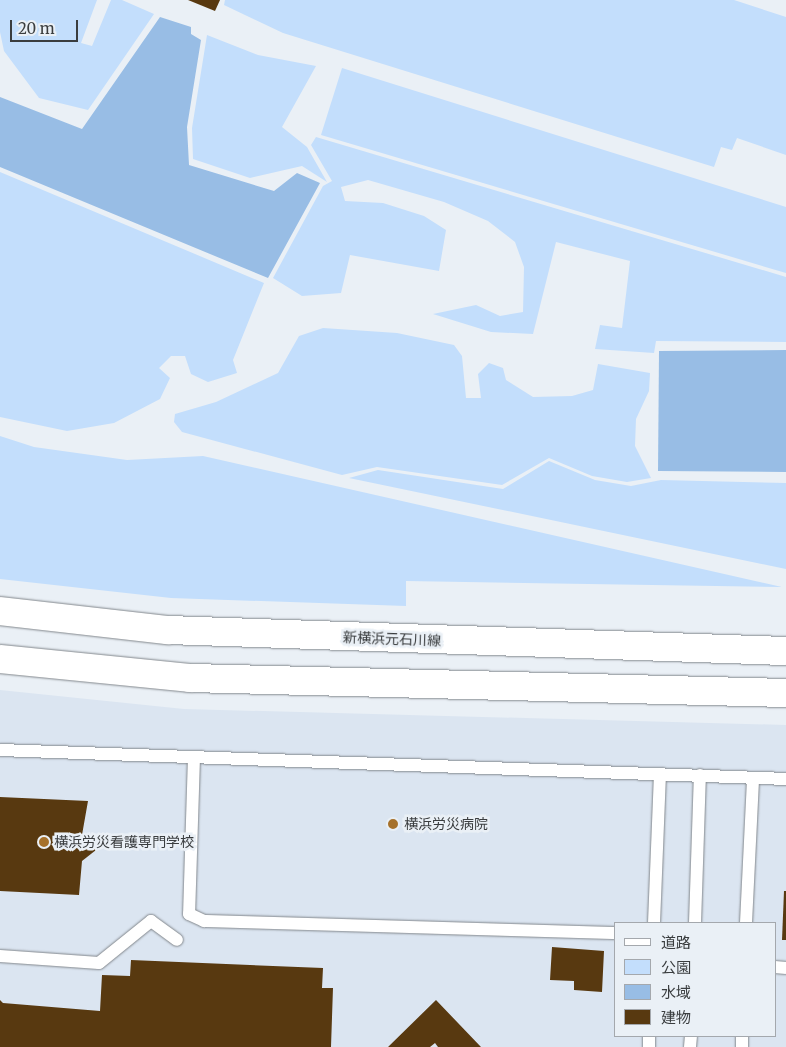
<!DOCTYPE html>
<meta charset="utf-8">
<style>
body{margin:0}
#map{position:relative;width:786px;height:1047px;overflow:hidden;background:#eaf0f6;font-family:Merriweather,"Noto Sans JP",serif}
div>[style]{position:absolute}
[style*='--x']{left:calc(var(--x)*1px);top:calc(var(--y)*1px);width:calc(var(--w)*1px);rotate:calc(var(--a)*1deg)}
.built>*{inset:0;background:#dbe5f1}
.green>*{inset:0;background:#c3defc}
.water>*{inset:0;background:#98bde5}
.building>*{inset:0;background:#583910}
.roads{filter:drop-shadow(0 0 1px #82878c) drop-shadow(0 0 1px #82878c)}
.lane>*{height:12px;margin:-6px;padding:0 6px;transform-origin:6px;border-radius:6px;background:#fff}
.secondary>*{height:28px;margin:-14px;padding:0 14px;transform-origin:14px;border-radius:14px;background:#fff}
.dots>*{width:14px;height:14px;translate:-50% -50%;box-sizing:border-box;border:2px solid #eaf0f6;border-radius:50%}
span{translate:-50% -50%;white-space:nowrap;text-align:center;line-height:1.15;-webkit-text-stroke:5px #eaf0f6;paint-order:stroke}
.street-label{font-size:14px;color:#3a3d3f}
.poi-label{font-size:14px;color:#3a3d3f}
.left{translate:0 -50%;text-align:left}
.legend{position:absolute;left:614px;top:922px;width:162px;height:115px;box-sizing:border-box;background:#eaf0f6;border:1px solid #a4a8ad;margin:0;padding:6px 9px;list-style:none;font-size:15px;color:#3a3d3f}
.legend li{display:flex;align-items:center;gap:10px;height:25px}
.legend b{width:25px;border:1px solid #a4a8ad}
.scale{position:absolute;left:10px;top:20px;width:68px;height:22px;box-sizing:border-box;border:2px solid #3a3d3f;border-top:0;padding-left:6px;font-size:15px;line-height:18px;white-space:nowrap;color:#3a3d3f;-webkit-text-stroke:4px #eaf0f6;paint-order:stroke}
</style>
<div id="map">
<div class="built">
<div style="clip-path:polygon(evenodd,0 690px,184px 709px,786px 725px,786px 1047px,0 1047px,0 690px,615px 923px,775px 923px,775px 1036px,615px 1036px,615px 923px)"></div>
</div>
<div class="green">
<div style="clip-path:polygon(0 0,97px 0,81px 43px,92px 46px,111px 0,122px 0,154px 14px,88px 110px,39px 98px,4px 51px,0 32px)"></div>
<div style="clip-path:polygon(225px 0,734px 0,786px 17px,786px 155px,737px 138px,732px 150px,721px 147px,714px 167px,283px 33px,224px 5px)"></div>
<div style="clip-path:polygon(207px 35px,258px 55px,316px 66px,282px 127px,307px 147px,327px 182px,302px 166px,250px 178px,193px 159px,192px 128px)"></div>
<div style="clip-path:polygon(342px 68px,786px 207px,786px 273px,321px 135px)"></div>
<div style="clip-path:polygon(316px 137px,786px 277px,786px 342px,656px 341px,654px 353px,595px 349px,600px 325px,622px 328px,630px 261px,556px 242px,533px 334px,491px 332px,433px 314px,476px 305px,500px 316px,523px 312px,524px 267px,515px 242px,488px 221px,444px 202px,368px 180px,341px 187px,345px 201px,383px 203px,424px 216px,446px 230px,439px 271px,350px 255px,341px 293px,302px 296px,273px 278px,323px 186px,332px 181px,311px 145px)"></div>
<div style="clip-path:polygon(0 172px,264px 283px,233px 360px,237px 373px,208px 382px,191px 374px,185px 356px,171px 356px,159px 368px,170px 378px,160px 399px,114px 423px,67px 431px,0 417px)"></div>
<div style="clip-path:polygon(323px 328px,397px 333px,454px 345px,462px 356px,466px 398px,481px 398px,478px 374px,489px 363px,503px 368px,506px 380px,533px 397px,572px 396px,593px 390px,598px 364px,650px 373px,649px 391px,636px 419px,635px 446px,651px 478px,627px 482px,592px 476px,549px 458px,502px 485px,377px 467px,342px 475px,182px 432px,174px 422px,175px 414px,216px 402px,278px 373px,299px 336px)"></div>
<div style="clip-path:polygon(0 436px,34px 447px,127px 460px,203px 456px,782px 587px,406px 581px,406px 606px,171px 598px,0 579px)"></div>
<div style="clip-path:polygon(549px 461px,595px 480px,631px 486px,661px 480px,786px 483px,786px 569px,349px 478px,378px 470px,503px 489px)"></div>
</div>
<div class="water">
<div style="clip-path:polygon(160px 17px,191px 27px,191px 34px,201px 40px,187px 127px,189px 165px,274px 191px,297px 173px,320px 183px,268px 278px,0 167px,0 97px,82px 129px)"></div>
<div style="clip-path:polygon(786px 350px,786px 472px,658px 471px,659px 351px)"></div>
</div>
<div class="building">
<div style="clip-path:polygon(188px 0,220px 0,215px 11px)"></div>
<div style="clip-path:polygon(0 797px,88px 801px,82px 835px,96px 850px,82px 861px,79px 895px,0 891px)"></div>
<div style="clip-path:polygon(784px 891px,786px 891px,786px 940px,782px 940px)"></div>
<div style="clip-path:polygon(552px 947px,604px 951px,602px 992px,574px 990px,574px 981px,550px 980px)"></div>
<div style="clip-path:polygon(131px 960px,323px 968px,322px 988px,333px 988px,331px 1047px,0 1047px,0 1000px,3px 1003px,100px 1011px,102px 975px,130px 976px)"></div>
<div style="clip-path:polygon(436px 1000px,481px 1047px,438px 1047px,435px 1043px,430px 1047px,388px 1047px)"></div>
</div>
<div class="roads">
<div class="lane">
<div style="--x:0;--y:750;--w:787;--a:2.11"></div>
<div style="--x:194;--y:757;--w:157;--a:91.8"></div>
<div style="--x:189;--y:914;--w:17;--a:25"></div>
<div style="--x:204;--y:921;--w:411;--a:1.7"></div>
<div style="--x:654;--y:923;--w:149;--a:-87.7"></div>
<div style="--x:695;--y:923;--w:148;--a:-88.1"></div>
<div style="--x:746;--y:923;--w:145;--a:-87.2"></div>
<div style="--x:0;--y:956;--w:99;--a:4"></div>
<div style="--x:99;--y:963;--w:67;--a:-38.9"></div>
<div style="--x:151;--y:921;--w:32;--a:36"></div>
<div style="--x:775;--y:967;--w:11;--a:5"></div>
<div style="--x:649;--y:1047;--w:11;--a:-90"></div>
<div style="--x:690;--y:1047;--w:11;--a:-85"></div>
<div style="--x:742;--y:1047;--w:11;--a:-90"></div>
</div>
<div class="secondary">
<div style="--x:0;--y:611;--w:169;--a:6.5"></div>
<div style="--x:168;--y:630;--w:618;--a:1.95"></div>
<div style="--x:0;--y:659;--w:191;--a:5.7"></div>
<div style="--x:190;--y:678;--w:596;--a:1.44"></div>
</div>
</div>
<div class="dots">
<div style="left:393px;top:824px;background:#a6712b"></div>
<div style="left:44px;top:842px;background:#a6712b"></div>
</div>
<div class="street-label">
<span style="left:392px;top:639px;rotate:2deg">新横浜元石川線</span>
</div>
<div class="poi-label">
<span class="left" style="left:404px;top:824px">横浜労災病院</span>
<span class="left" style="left:54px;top:842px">横浜労災看護専門学校</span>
</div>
<ul class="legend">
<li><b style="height:6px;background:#fff"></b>道路</li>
<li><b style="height:14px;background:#c3defc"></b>公園</li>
<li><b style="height:14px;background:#98bde5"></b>水域</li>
<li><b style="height:14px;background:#583910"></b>建物</li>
</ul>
<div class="scale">20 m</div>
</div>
